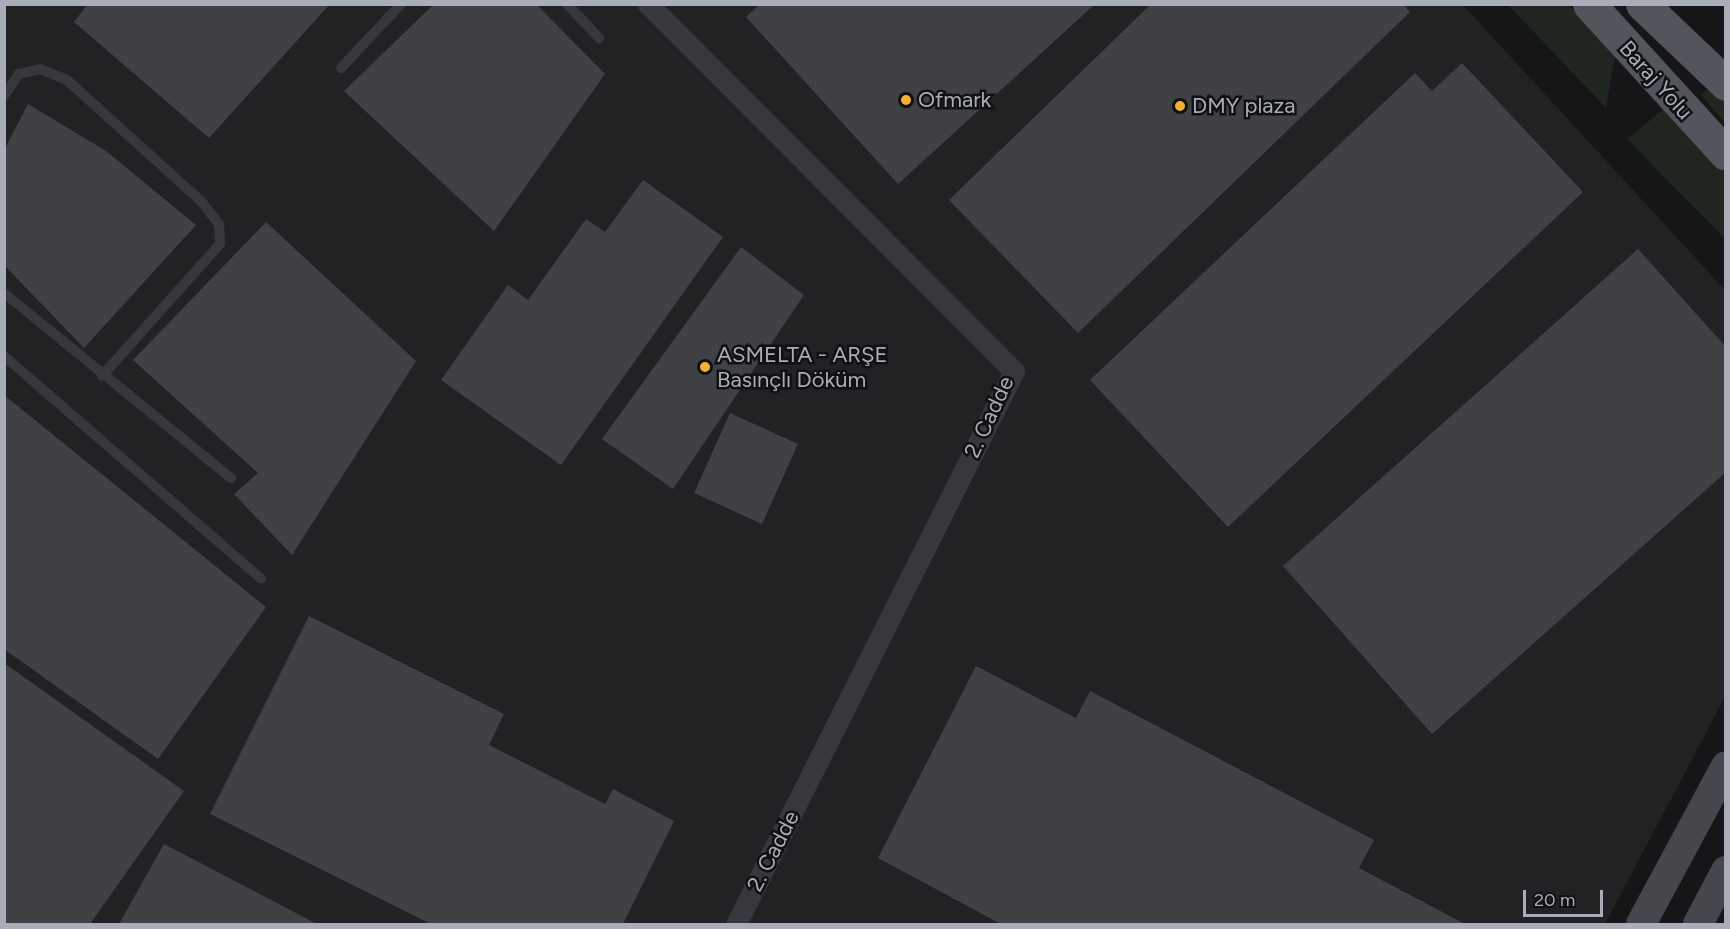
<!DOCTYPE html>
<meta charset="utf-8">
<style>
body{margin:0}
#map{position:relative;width:1730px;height:929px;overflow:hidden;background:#161618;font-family:Figtree,sans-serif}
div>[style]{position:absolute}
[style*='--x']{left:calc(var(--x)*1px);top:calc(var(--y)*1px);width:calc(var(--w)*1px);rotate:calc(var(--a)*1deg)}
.built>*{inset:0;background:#222225}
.green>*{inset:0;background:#1e261f}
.building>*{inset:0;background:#404145}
.service>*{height:10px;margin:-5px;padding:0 5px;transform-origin:5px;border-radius:5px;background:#37383d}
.minor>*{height:21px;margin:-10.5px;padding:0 10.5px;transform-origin:10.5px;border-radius:10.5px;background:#37383d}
.secondary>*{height:30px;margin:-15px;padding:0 15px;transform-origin:15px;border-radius:15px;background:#45474d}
.primary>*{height:33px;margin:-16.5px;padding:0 16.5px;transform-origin:16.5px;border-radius:16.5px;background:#53555c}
.dots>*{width:16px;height:16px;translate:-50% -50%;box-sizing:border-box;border:3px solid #111113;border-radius:50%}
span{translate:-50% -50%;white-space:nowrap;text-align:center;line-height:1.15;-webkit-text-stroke:5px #111113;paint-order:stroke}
.street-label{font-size:22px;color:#a8adb8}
.poi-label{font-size:22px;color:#a8adb8}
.left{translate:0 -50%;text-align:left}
.frame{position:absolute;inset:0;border:6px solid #a8adb8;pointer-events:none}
.scale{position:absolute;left:1523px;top:890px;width:80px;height:27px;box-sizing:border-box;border:3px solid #a8adb8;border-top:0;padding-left:8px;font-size:18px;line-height:21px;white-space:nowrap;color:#a8adb8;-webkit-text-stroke:4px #111113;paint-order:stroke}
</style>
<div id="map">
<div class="built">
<div style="clip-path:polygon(5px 5px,1463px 5px,1725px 290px,1725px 697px,1605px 924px,5px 924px)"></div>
</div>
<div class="green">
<div style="clip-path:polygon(1508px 5px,1569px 5px,1615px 56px,1606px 108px)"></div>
<div style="clip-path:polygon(1710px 87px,1725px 101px,1725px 123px,1701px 95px)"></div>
<div style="clip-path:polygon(1665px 108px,1725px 174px,1725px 239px,1627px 139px)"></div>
</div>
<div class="building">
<div style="clip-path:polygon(88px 4px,330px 4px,209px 138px,74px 22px)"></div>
<div style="clip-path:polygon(434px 4px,536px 4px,605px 74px,494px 231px,344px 91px)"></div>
<div style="clip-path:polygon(1151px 4px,1403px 4px,1410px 12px,1078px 333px,949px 200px)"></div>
<div style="clip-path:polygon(759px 5px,1094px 5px,898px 184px,746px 17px)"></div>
<div style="clip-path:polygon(1462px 63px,1583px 192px,1228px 527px,1090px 380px,1415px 73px,1432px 91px)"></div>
<div style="clip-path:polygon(28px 104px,106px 151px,196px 225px,84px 348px,4px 265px,4px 150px)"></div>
<div style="clip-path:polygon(643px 180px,723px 237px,561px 465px,441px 380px,508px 285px,528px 300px,586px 219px,605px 232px)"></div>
<div style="clip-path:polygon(266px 222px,416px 361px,292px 555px,234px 494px,258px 473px,133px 360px)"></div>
<div style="clip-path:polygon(741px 247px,804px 295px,673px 489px,602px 439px)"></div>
<div style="clip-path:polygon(1638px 249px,1726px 347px,1726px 472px,1432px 734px,1283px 566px)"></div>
<div style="clip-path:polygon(4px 395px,266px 607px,158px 759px,4px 649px)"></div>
<div style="clip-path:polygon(730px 413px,798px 444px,762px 524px,694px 493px)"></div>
<div style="clip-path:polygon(309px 616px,504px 714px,489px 745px,605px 804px,613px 789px,674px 821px,623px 924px,431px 924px,210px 814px)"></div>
<div style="clip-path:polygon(4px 663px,184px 791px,90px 924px,4px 924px)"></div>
<div style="clip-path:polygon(976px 666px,1076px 718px,1090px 691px,1374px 840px,1359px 868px,1465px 924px,1001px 924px,878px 858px)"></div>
<div style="clip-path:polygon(164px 844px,317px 924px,119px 924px)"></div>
</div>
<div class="service">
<div style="--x:567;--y:4;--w:47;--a:46.7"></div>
<div style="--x:341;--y:68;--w:88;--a:-46.8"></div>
<div style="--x:4;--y:96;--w:27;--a:-56"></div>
<div style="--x:19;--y:74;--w:22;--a:-13"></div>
<div style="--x:40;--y:69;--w:29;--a:22"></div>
<div style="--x:67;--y:80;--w:181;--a:42.1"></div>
<div style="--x:201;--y:201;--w:29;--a:52"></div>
<div style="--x:219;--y:224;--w:20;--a:87"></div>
<div style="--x:220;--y:244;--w:177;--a:131.8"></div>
<div style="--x:4;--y:293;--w:293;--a:39.2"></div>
<div style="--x:4;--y:356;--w:340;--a:40.9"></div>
</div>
<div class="minor">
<div style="--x:648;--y:4;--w:518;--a:45.08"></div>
<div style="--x:1014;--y:371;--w:619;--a:116.69"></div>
</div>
<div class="secondary">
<div style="--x:1641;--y:924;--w:179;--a:-61.7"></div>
<div style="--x:1698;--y:924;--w:60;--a:-62.2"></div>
</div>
<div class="primary">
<div style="--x:1589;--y:4;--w:203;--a:47.6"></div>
<div style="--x:1642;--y:4;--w:116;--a:43.6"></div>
</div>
<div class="dots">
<div style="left:906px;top:100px;background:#f2b134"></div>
<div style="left:1180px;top:106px;background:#f2b134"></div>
<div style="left:705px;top:367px;background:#f2b134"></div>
</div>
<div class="street-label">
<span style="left:1656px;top:80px;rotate:48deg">Baraj Yolu</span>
<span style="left:989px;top:417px;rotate:-65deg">2. Cadde</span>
<span style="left:773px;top:851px;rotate:-63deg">2. Cadde</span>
</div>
<div class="poi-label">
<span class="left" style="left:918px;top:100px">Ofmark</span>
<span class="left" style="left:1192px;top:106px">DMY plaza</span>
<span class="left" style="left:717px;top:367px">ASMELTA - ARŞE<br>Basınçlı Döküm</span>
</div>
<div class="frame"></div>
<div class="scale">20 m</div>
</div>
